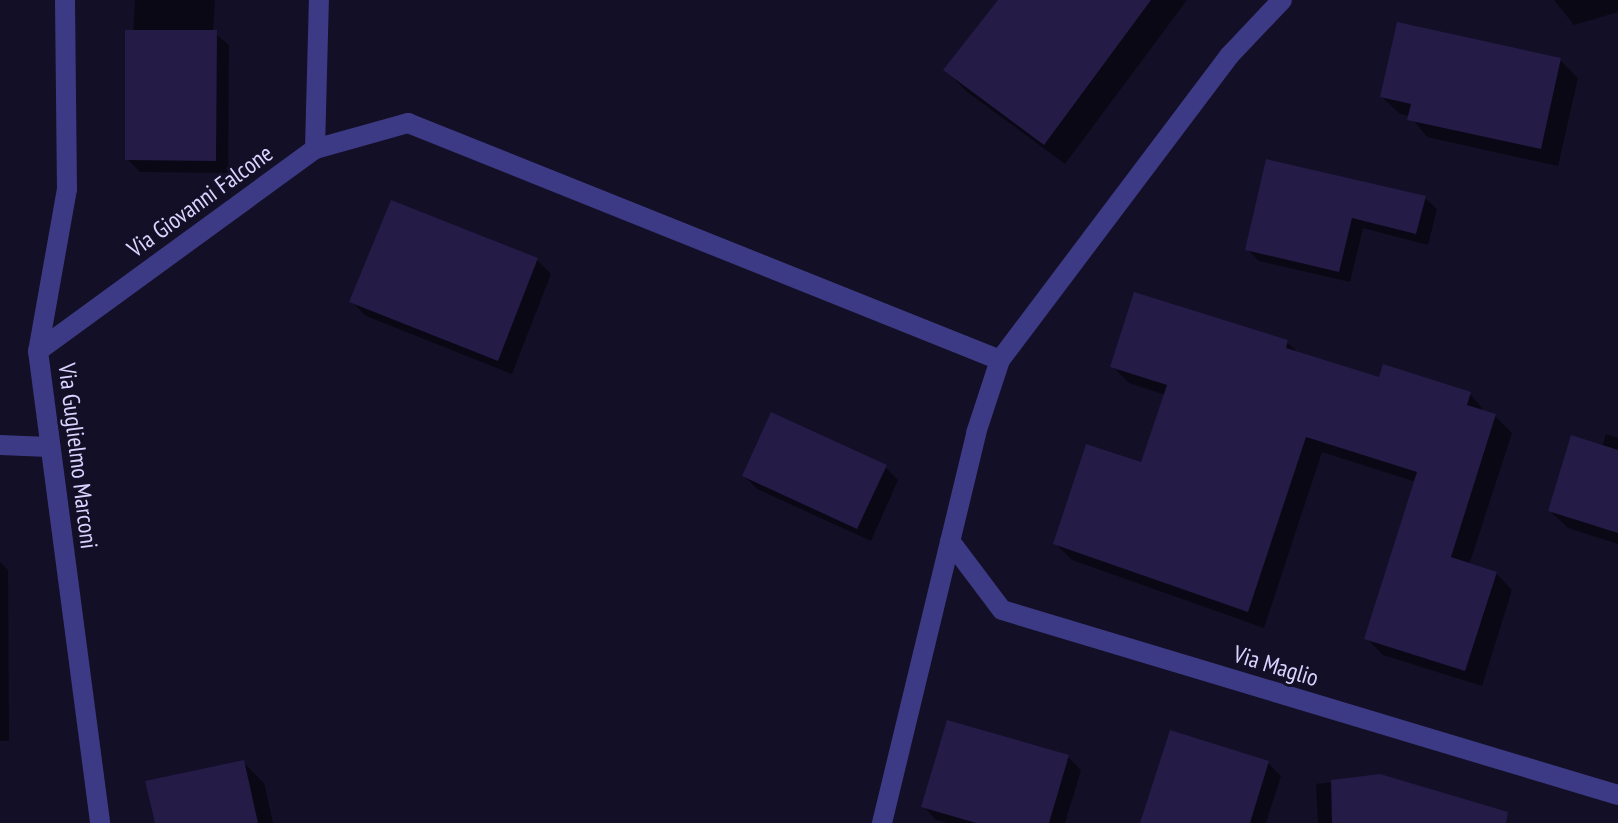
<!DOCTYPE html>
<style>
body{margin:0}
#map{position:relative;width:1618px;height:823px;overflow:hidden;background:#130f26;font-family:"PT Sans Narrow",sans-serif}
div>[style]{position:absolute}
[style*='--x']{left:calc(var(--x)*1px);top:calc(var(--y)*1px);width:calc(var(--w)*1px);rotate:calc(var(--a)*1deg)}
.shadow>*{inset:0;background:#0007}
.building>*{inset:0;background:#241b47}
.service>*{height:20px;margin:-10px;padding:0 10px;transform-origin:10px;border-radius:10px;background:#3d3a85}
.minor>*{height:20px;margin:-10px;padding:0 10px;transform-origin:10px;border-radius:10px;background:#3d3a85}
.tertiary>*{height:20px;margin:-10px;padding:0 10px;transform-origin:10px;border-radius:10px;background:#3d3a85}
span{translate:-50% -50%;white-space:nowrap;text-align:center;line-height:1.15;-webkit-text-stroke:6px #130f26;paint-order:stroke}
.street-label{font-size:24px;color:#d9d4ff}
</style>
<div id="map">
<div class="shadow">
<div style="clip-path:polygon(135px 0,215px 0,213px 32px,229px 45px,228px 173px,140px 172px,127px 159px)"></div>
<div style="clip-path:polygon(1000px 0,1187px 0,1065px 164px,966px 91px,946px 70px)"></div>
<div style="clip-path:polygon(1554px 0,1618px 0,1618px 12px,1574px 25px)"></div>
<div style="clip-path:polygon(1560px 60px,1578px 78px,1558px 166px,1427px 137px,1410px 116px,1400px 114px,1382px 97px)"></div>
<div style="clip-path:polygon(1268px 161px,1425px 198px,1437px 209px,1428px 245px,1363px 228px,1350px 282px,1259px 261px,1247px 249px)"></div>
<div style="clip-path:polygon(537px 260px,551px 274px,512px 374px,366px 316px,352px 302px)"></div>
<div style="clip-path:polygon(1287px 342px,1299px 354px,1380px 380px,1470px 394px,1486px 413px,1495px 416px,1512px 433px,1469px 565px,1496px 573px,1512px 590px,1482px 686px,1383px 655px,1366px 638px,1416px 482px,1322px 452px,1264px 628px,1072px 560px,1055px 543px,1142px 464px,1166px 395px,1129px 383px,1112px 366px)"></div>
<div style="clip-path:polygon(1606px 434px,1618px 438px,1618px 544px,1568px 528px,1550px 511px,1602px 447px)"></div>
<div style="clip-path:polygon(885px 467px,898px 480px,871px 541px,757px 489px,744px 476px)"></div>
<div style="clip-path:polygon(0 562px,8px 570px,9px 741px,0 741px)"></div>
<div style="clip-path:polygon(1068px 757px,1081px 770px,1065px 823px,948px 823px,936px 820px,924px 807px)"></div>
<div style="clip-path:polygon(243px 762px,264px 783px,273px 823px,157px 823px)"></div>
<div style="clip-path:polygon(1268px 763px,1281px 776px,1266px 823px,1143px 823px)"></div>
<div style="clip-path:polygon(1380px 776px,1482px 823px,1318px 823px,1316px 784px)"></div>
</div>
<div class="building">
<div style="clip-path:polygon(998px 0,1151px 0,1044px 145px,943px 70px)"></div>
<div style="clip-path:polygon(1397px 22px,1561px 58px,1541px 149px,1407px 120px,1411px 104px,1380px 97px)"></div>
<div style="clip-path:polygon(125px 30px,217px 30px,216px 161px,125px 160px)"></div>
<div style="clip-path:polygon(1266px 159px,1426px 196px,1416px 234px,1352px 218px,1339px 272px,1245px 250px)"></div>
<div style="clip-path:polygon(391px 200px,538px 258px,498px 361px,349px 302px)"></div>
<div style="clip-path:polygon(1134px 292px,1288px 340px,1286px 348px,1379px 377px,1383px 364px,1471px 392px,1467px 405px,1496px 414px,1451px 557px,1497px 572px,1465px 671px,1364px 639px,1417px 472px,1306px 437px,1248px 612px,1053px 544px,1086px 444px,1141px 462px,1167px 385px,1110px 367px)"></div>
<div style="clip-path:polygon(771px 412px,887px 465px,857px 529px,742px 476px)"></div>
<div style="clip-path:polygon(1571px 435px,1618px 450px,1618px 533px,1548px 511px)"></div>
<div style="clip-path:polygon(947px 720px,1069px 755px,1049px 823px,976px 823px,921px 807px)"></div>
<div style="clip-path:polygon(1170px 730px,1269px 761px,1250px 823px,1140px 823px)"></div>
<div style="clip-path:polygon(244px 760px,258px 823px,155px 823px,145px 781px)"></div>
<div style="clip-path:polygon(1380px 774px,1508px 812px,1506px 823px,1332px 823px,1331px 780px)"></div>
</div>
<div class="service">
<div style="--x:408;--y:123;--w:638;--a:21.82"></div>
</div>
<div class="minor">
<div style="--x:315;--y:149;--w:149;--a:-88.5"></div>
<div style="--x:0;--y:445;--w:49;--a:2.3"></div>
<div style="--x:950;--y:541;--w:86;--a:53"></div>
<div style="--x:1002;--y:610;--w:643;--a:16.72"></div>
<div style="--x:882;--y:823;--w:401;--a:-76.4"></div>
<div style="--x:976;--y:433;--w:77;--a:-71.8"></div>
<div style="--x:1000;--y:360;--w:381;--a:-53"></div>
<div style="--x:1229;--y:56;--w:77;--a:-46.6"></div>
</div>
<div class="tertiary">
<div style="--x:65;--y:0;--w:189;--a:89.4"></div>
<div style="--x:67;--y:189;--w:165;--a:100.1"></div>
<div style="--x:38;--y:351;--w:476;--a:82.5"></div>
<div style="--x:38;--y:351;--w:343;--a:-36.1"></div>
<div style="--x:315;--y:149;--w:97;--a:-15.6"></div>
</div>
<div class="street-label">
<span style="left:200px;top:201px;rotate:-36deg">Via Giovanni Falcone</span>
<span style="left:78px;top:456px;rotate:83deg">Via Guglielmo Marconi</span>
<span style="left:1276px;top:666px;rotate:17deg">Via Maglio</span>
</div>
</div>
